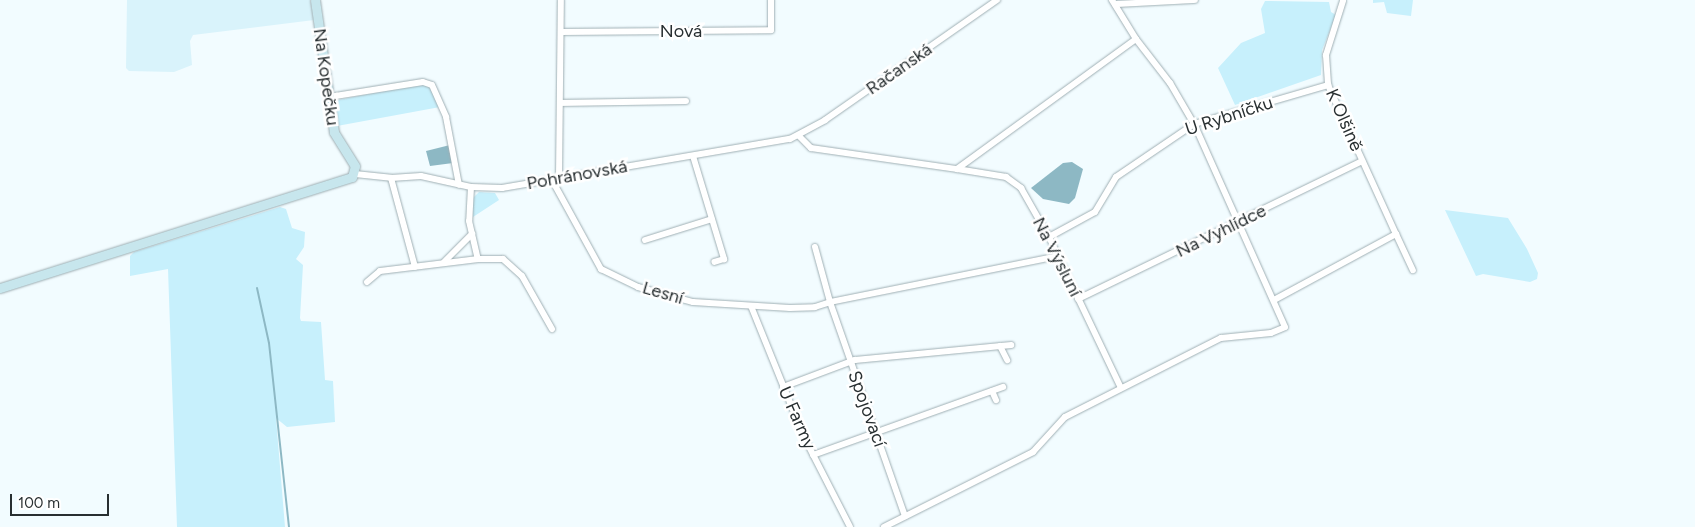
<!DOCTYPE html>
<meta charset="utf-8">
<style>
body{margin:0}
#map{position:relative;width:1695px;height:527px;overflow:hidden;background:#f2fcff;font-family:Figtree,sans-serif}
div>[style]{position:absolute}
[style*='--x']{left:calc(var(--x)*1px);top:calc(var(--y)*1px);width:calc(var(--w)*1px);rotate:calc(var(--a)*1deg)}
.built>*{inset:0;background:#d9f3fb}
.green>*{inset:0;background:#c7f0fc}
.water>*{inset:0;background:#8db8c4}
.stream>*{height:2px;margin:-1px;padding:0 1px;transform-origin:1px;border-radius:1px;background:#8db8c4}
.roads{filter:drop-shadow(0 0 1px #9fafb4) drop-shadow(0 0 1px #9fafb4)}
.street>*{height:6px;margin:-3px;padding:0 3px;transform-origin:3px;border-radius:3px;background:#fff}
.secondary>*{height:9px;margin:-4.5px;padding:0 4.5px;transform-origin:4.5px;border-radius:4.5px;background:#c7e6ed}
span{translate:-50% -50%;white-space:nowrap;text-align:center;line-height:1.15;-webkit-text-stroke:5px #fff;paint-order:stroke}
.street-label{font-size:18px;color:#282f31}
.scale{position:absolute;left:10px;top:494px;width:99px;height:22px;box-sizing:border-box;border:2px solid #282f31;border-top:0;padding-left:6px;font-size:15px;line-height:18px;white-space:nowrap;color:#282f31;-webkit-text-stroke:4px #fff;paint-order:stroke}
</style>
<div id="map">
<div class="built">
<div style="clip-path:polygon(127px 0,310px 0,314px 20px,193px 35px,190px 41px,192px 65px,174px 72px,129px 71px,126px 68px)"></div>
</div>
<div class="green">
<div style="clip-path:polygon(1373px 0,1413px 0,1411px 16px,1387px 13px,1384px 2px,1373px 3px)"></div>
<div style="clip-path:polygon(1265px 1px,1329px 2px,1331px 12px,1336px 15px,1322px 50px,1321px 75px,1235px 105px,1218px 68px,1241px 43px,1265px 33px,1261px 9px)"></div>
<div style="clip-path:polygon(420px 84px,429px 86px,440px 107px,337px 126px,334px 103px,338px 100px)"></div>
<div style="clip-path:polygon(479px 192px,495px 193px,499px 200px,473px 217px,473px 198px)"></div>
<div style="clip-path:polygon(280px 207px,286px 209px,292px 228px,305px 232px,304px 247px,296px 259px,303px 265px,300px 318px,301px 321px,321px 322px,325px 380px,333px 381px,335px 422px,287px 427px,276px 418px,285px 527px,177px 527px,168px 269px,130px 276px,130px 256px,134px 252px)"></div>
<div style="clip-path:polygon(1445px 210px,1508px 218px,1527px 249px,1538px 273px,1537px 279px,1530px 282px,1483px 274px,1476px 276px)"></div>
</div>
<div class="water">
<div style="clip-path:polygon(450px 145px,453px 163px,430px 166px,426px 151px)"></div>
<div style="clip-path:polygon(1072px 162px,1083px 169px,1075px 198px,1069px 204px,1043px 199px,1031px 188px,1063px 163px)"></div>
</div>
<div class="stream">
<div style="--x:257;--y:288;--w:56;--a:77.7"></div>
<div style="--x:269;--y:343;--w:185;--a:83.8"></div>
</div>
<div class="roads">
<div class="street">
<div style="--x:1343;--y:1;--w:57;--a:107.5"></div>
<div style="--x:1326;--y:55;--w:30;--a:86"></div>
<div style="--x:1328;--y:85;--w:164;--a:65.5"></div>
<div style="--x:1115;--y:4;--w:80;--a:-2.9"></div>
<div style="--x:561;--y:32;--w:210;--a:-0.5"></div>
<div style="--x:771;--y:30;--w:30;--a:-90"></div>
<div style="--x:329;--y:97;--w:95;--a:-9.1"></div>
<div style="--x:423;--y:82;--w:9;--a:18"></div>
<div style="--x:432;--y:85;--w:35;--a:66"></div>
<div style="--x:446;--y:117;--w:69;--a:79.2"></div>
<div style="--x:561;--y:103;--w:125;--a:-0.9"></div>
<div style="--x:799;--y:136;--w:17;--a:45"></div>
<div style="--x:811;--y:148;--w:148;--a:8.2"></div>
<div style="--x:957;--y:169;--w:221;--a:-36"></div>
<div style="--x:1136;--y:39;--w:46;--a:-121.6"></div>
<div style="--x:693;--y:156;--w:108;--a:73.2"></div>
<div style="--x:724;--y:259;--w:10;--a:163"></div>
<div style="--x:957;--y:169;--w:50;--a:9.3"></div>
<div style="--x:1006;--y:177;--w:19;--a:36"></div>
<div style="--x:1021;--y:188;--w:56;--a:60.3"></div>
<div style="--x:1049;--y:237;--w:167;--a:64.5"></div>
<div style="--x:355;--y:174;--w:36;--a:6"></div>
<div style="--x:391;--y:178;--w:30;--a:-4"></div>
<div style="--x:421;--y:176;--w:51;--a:12.4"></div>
<div style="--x:471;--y:187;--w:31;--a:2"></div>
<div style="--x:502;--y:188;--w:292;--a:-9.7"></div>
<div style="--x:790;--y:139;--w:40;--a:-28"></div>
<div style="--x:825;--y:120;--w:210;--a:-34.9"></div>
<div style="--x:391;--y:178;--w:92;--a:74.9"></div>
<div style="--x:559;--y:178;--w:178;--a:-89.4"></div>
<div style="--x:552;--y:180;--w:102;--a:61.2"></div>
<div style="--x:601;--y:269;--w:41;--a:25.9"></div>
<div style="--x:638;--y:287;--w:57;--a:15.3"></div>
<div style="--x:693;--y:302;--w:97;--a:3.5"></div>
<div style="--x:790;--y:308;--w:25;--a:-2"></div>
<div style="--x:815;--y:307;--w:16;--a:-18"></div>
<div style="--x:830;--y:302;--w:227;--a:70.7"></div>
<div style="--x:471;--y:187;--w:34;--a:93"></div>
<div style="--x:469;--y:221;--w:39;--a:77"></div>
<div style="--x:1049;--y:237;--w:52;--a:-28.5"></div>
<div style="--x:1095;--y:212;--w:41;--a:-59"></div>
<div style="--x:1116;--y:177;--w:94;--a:-34.2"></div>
<div style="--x:1194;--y:124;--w:140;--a:-16.2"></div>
<div style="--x:645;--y:240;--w:70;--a:-17.4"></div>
<div style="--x:815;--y:247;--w:57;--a:74.7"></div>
<div style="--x:830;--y:302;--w:233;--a:-11.4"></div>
<div style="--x:444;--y:262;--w:40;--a:-45"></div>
<div style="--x:367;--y:282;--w:17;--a:-40"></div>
<div style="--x:380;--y:271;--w:99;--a:-7"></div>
<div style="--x:478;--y:259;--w:25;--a:0"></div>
<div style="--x:503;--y:259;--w:25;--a:42"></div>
<div style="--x:522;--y:276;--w:61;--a:60.5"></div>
<div style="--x:1078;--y:299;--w:316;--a:-25.9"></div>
<div style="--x:1274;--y:300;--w:139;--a:-28.4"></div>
<div style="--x:1396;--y:234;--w:40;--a:65"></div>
<div style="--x:751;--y:306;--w:139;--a:68"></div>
<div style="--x:803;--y:435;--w:103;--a:62.9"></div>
<div style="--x:1000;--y:346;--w:16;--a:63"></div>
<div style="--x:783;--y:387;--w:77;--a:-20.6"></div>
<div style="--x:855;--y:360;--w:157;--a:-5.5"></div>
<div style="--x:992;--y:391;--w:10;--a:66"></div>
<div style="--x:813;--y:455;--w:202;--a:-19.7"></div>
<div style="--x:884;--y:527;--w:167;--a:-26.7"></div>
<div style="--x:1033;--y:452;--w:47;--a:-47.6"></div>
<div style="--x:1065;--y:417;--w:175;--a:-26.9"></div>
<div style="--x:1221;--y:338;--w:50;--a:-5.7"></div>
<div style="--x:1271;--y:333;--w:15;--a:-23"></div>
<div style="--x:1285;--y:327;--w:222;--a:-114.1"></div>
<div style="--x:1194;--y:124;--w:48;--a:-120.3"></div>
<div style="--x:1170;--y:83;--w:56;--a:-127.7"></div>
</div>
<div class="secondary">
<div style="--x:0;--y:288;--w:369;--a:-17.5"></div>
<div style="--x:352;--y:177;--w:11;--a:-75"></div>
<div style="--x:355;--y:166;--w:40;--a:-122"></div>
<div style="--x:334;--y:132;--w:133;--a:-98.2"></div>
</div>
</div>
<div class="street-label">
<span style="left:681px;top:31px">Nová</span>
<span style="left:899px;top:69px;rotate:-35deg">Račanská</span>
<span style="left:326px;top:77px;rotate:82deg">Na Kopečku</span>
<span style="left:1229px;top:116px;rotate:-18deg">U Rybníčku</span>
<span style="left:1344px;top:120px;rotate:66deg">K Olšině</span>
<span style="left:577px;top:175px;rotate:-10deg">Pohránovská</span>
<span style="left:1221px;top:231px;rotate:-26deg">Na Vyhlídce</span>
<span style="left:1057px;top:257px;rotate:63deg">Na Výsluní</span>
<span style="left:663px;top:293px;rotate:16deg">Lesní</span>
<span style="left:867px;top:409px;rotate:70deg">Spojovací</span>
<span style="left:797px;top:418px;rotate:66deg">U Farmy</span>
</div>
<div class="scale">100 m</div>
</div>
